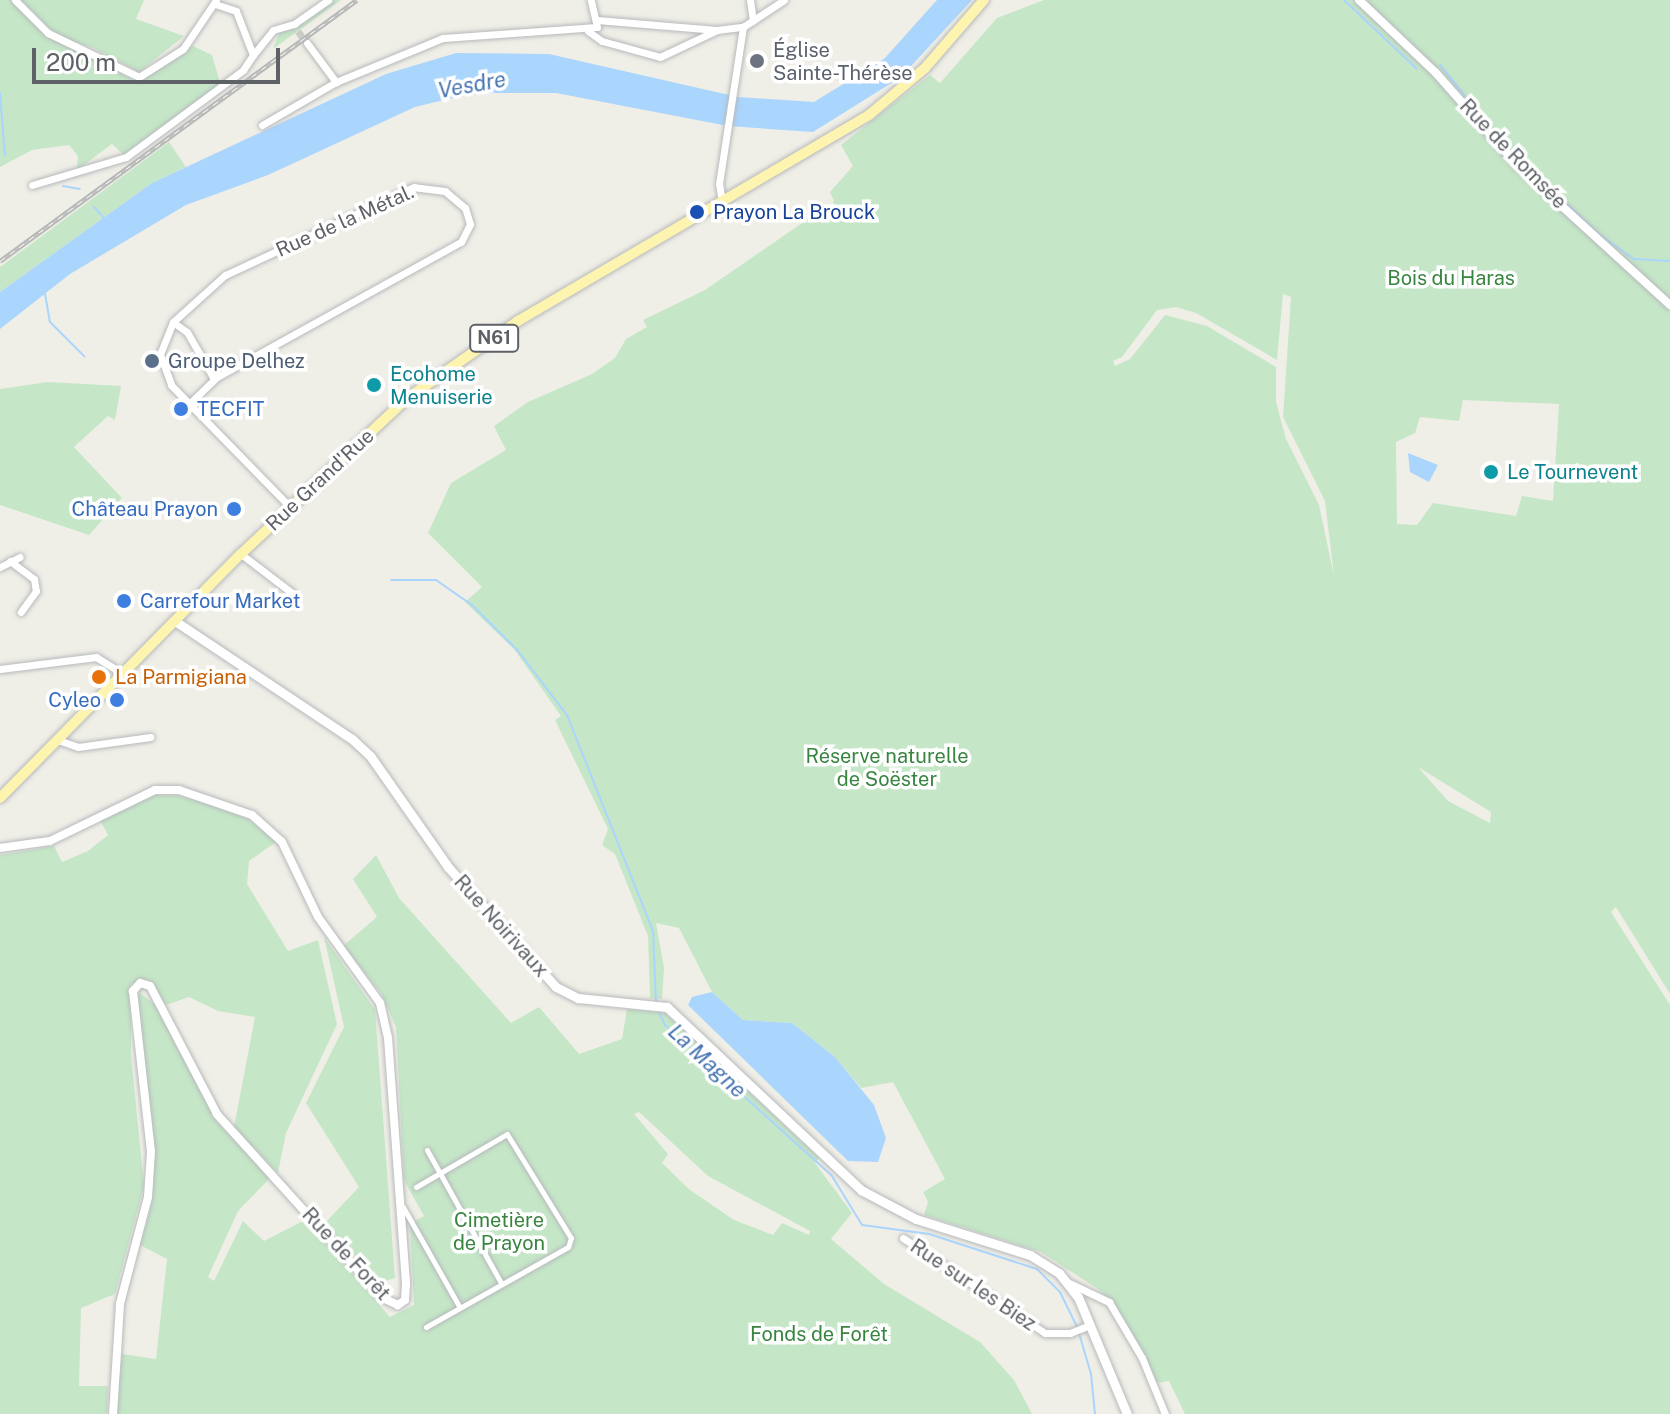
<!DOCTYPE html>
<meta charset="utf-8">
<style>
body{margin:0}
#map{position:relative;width:1670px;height:1414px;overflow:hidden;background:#f0efe7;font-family:"Public Sans",sans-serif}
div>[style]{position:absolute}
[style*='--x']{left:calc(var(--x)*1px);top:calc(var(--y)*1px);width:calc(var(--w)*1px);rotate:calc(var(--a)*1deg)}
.green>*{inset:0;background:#c5e7c7}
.water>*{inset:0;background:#aad5fd}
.stream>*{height:2px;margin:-1px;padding:0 1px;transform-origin:1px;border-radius:1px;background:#aad5fd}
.minor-tunnel>*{height:7px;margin-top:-3.5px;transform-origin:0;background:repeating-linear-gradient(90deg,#ccccc7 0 7px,transparent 0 10.5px)}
.roads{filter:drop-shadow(0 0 2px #b7b9bd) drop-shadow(0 0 2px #b7b9bd)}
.pedestrian>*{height:5px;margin:-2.5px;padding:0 2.5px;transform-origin:2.5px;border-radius:2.5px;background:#fff}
.minor>*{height:7px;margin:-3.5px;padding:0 3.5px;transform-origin:3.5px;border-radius:3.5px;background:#fff}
.tertiary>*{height:8px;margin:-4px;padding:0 4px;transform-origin:4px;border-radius:4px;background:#fff}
.secondary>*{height:9px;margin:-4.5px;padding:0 4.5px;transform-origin:4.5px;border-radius:4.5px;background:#fff}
.primary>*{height:10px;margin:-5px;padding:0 5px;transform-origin:5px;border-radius:5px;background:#fdf5af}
.rail>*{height:5px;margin-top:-2.5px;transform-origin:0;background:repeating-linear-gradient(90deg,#fff 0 6px,#b7b8b8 0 12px);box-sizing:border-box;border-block:2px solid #b7b8b8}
.dots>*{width:22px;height:22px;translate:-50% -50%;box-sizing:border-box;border:4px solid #fff;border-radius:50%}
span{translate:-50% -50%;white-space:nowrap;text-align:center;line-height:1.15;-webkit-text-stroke:7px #fff;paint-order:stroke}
.shield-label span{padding:2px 6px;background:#fff;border:2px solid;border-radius:6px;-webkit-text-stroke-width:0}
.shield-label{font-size:18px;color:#5e6267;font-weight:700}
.worship-label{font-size:20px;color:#5b616d}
.left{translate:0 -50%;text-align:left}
.street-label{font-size:20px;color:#5e6267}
.transit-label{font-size:20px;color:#164399}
.park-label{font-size:20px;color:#388540}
.service-label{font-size:20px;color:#4e5e75}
.culture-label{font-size:20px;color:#0d838f}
.shop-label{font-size:20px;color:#366cbe}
.right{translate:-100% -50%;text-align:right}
.food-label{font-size:20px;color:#c56008}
.water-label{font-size:22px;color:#4674b0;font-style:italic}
.scale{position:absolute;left:32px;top:48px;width:248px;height:36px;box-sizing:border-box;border:4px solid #5e6267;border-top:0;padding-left:10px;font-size:24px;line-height:28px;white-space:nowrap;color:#5e6267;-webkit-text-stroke:6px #fff;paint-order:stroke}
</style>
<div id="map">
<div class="green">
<div style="clip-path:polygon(0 0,144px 0,136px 19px,184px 36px,139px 72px,91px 47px,55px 36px,136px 82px,193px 46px,212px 55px,221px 86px,127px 158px,112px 144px,77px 170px,78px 156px,69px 145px,32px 150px,0 167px)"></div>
<div style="clip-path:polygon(333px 0,341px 0,273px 49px,280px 30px)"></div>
<div style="clip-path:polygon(evenodd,1044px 0,1670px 0,1670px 994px,1616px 907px,1611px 912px,1670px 1005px,1670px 1414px,1185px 1414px,1169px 1381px,1157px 1383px,1110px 1300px,1098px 1289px,1041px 1252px,924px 1215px,928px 1202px,923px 1192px,945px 1179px,893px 1082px,861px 1088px,835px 1057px,792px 1023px,743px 1020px,712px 992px,679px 928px,656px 923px,664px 968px,662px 999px,650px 998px,648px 936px,615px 854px,602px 845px,608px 829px,555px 720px,561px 716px,514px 649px,465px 602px,482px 587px,428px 533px,451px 483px,506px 450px,494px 426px,528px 402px,592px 374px,615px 358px,626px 339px,647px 327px,643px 320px,705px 290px,834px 201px,830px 192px,853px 166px,841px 145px,930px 75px,940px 83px,997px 18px,1044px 0,1283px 294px,1291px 297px,1283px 417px,1325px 501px,1334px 576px,1319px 505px,1286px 439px,1276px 402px,1276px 367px,1207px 326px,1165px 315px,1130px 359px,1115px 366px,1113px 361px,1122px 357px,1157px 310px,1176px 307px,1196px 313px,1277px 360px,1283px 294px,1044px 0,1463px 400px,1559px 404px,1553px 501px,1522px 496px,1516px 516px,1433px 503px,1417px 525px,1397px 524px,1396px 442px,1415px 433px,1420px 417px,1459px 421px,1463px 400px,1044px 0,1418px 767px,1491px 812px,1490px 823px,1448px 801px,1418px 767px)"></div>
<div style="clip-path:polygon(169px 142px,186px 167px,152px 183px,0 292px,0 267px)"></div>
<div style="clip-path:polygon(48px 382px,121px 386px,115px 420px,108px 416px,74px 447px,122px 498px,89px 535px,0 505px,0 389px)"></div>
<div style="clip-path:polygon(155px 795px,180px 796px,223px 809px,247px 818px,276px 842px,249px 861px,247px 884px,288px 951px,318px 940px,337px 1024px,286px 1133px,278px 1173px,234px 1127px,255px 1017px,218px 1011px,189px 997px,166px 1005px,149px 979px,131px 984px,131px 1055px,144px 1186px,115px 1294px,81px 1308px,79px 1386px,108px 1386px,107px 1414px,0 1414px,0 855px,54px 846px,62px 862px,88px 851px,108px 835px,99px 818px)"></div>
<div style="clip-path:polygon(evenodd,376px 855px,399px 898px,511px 1023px,539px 1007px,579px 1054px,622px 1039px,627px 1009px,665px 1013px,819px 1158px,815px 1163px,852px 1213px,831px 1239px,884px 1284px,980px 1342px,1014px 1380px,1032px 1414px,115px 1414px,122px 1354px,156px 1359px,167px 1259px,140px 1245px,152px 1203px,154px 1157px,135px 998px,140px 993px,158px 1007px,217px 1122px,270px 1178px,238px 1211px,208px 1277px,214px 1281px,243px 1221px,264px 1241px,305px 1220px,390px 1317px,414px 1305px,410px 1224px,424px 1216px,404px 1180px,396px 1027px,381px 993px,343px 946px,377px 917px,353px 879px,376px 855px,639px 1112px,708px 1176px,810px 1231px,809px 1235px,782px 1223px,773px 1235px,734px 1220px,690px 1190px,662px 1163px,668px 1154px,634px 1114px,639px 1112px)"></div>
<div style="clip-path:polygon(324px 937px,375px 1010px,395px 1278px,380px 1283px,325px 1223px,359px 1187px,306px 1103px,344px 1027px)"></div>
</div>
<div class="water">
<div style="clip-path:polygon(937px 0,972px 0,901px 77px,813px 132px,728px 126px,556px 93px,483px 93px,448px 99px,415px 107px,268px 175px,186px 205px,70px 274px,0 329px,0 292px,152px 183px,386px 74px,456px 53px,549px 54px,738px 97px,814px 102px,884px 59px)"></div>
<div style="clip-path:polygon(1408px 453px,1438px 465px,1429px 482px,1410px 472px)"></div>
<div style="clip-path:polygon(712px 992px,743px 1020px,792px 1023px,835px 1057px,874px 1105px,886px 1138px,878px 1162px,848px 1161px,688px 1005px,692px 997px)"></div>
</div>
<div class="stream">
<div style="--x:1344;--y:0;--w:100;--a:43.4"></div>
<div style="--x:1440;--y:65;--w:108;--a:51"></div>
<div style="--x:1508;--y:149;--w:126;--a:43.1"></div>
<div style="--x:1600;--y:235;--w:42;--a:35.2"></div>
<div style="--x:1634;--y:259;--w:36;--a:3"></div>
<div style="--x:0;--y:93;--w:63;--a:85.5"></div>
<div style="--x:63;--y:186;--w:17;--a:10"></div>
<div style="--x:94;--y:207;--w:15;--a:48"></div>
<div style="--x:45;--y:294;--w:28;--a:80"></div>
<div style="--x:50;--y:322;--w:49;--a:45"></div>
<div style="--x:391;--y:580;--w:45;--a:0"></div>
<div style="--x:436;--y:580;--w:44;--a:34.8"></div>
<div style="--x:472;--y:605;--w:65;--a:45"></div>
<div style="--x:518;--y:651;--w:81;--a:52.6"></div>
<div style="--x:567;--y:715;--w:232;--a:68.3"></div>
<div style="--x:653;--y:931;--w:73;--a:87.6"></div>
<div style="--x:658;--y:1010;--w:17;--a:65"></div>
<div style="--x:665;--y:1025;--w:225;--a:42.1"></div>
<div style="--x:832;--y:1176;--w:57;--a:58.5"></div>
<div style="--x:862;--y:1225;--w:68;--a:7.7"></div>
<div style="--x:929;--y:1234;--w:114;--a:18"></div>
<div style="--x:1037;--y:1269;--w:33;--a:45"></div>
<div style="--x:1060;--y:1292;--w:39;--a:64"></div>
<div style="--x:1079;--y:1333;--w:43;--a:73.7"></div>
<div style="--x:1091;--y:1374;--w:40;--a:84.3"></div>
</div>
<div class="minor-tunnel">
<div style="--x:298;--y:31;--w:15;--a:53"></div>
</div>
<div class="roads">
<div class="pedestrian">
<div style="--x:427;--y:1150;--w:152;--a:60.9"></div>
<div style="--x:416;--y:1187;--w:105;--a:-30.2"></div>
<div style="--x:507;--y:1134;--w:122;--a:58.4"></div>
<div style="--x:571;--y:1238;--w:9;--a:108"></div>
<div style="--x:568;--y:1247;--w:163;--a:150.6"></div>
<div style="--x:403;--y:1207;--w:114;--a:60.5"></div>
</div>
<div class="minor">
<div style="--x:15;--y:0;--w:47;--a:45"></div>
<div style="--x:48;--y:33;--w:101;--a:25.8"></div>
<div style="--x:139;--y:77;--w:52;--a:-32.5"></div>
<div style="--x:183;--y:49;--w:59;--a:-56"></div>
<div style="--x:750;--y:0;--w:21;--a:82"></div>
<div style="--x:215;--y:4;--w:22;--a:18"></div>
<div style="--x:236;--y:11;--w:47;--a:68.9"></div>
<div style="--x:597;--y:20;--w:120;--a:4.8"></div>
<div style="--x:717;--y:30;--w:26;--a:-7"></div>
<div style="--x:743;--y:27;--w:49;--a:-33.4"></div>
<div style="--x:588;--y:31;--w:17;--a:36"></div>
<div style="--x:602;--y:41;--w:60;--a:15.4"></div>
<div style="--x:660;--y:57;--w:63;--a:-25.3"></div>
<div style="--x:307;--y:43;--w:49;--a:53.4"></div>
<div style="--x:253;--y:55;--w:32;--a:-51"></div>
<div style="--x:273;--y:30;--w:22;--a:-16"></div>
<div style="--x:294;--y:24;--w:42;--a:-35.2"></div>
<div style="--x:262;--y:125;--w:86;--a:-30.2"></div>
<div style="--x:336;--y:82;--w:116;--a:-22.4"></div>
<div style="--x:443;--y:38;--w:154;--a:-4.1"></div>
<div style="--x:597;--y:27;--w:28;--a:-103"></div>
<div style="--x:32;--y:185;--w:98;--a:-16.6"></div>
<div style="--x:126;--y:157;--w:146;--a:-36.6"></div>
<div style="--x:243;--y:70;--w:18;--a:-56"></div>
<div style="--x:722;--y:202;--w:18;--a:-99"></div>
<div style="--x:719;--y:184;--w:159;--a:-81.3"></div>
<div style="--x:173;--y:322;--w:17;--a:36"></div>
<div style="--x:187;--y:332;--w:54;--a:60.1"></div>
<div style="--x:190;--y:403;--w:37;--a:-44"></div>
<div style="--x:217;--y:377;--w:279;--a:-29"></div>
<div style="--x:461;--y:242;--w:20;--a:-63"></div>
<div style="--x:470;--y:224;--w:17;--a:-107"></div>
<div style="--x:465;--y:208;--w:26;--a:-140"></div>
<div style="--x:445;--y:191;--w:31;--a:-173"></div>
<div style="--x:414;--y:187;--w:208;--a:155"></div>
<div style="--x:225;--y:275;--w:70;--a:137.9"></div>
<div style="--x:173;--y:322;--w:35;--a:112"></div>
<div style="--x:160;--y:354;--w:33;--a:70"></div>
<div style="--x:171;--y:385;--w:170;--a:45.7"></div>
<div style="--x:241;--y:554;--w:64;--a:37.4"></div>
<div style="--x:10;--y:561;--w:30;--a:37"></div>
<div style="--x:34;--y:579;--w:12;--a:81"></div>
<div style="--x:36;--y:591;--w:26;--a:126"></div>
<div style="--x:0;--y:567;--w:22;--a:-27"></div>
<div style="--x:0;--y:669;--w:97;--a:-7.1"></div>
<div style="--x:96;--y:657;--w:32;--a:32"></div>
<div style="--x:58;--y:740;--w:21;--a:19"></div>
<div style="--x:78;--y:747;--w:73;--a:-7.9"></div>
<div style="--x:903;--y:1238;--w:171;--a:33.8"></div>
<div style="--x:1045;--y:1333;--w:25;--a:0"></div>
<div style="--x:1070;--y:1333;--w:22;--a:-22"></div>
<div style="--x:1067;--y:1282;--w:47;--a:25.5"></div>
<div style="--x:1109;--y:1302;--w:65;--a:59.5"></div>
<div style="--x:1142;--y:1358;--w:61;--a:67.7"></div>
</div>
<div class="tertiary">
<div style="--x:1359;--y:0;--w:106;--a:43.5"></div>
<div style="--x:1436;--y:73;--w:125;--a:48.6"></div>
<div style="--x:1519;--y:167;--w:205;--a:42.4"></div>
<div style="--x:0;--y:848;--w:50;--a:-8"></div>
<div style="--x:50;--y:841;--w:117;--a:-25.9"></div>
<div style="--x:155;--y:790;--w:24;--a:0"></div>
<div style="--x:179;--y:790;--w:77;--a:18.9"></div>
<div style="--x:252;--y:815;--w:40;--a:42"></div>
<div style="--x:282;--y:842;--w:83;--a:64.4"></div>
<div style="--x:318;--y:917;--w:106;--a:54.2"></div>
<div style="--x:380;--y:1003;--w:36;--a:77"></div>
<div style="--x:388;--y:1038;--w:248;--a:85.8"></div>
<div style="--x:406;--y:1285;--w:15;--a:94"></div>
<div style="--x:405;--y:1300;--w:9;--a:144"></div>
<div style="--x:398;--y:1305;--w:17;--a:-155"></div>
<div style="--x:383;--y:1298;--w:248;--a:-132.1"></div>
<div style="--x:217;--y:1114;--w:144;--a:-117.6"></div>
<div style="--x:150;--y:986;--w:10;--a:-163"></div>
<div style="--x:140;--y:983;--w:11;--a:131"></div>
<div style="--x:133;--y:991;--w:162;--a:83.6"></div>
<div style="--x:151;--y:1152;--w:45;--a:93.8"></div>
<div style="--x:148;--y:1197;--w:111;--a:104.7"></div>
<div style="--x:120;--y:1304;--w:110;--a:93.6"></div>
</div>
<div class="secondary">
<div style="--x:175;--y:621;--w:213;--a:33.7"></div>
<div style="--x:352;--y:739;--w:26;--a:43"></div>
<div style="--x:371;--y:757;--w:134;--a:55"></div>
<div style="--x:448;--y:867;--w:161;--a:48"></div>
<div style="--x:556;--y:987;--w:25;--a:27"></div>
<div style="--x:578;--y:998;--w:89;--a:5.8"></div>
<div style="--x:667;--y:1007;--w:267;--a:43.3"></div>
<div style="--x:861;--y:1190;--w:62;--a:27.8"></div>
<div style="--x:916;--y:1219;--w:120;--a:17.5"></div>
<div style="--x:1030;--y:1255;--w:34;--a:32"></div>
<div style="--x:1059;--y:1273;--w:31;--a:52"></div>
<div style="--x:1078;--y:1297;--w:127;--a:67.3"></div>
</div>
<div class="primary">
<div style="--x:0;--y:798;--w:343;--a:-45.4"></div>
<div style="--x:241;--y:554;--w:225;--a:-43.2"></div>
<div style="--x:405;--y:400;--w:138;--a:-35"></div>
<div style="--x:518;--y:321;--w:407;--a:-30.4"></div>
<div style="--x:869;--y:115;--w:73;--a:-40"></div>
<div style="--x:925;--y:68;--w:90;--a:-49.1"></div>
</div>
</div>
<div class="rail">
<div style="--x:0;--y:261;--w:442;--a:-36.2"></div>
</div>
<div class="dots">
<div style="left:757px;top:61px;background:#6b7280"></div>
<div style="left:697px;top:212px;background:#1a4fb4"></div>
<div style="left:152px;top:361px;background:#5c6f8a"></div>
<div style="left:374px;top:385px;background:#0f9aa8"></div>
<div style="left:181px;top:409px;background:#3f7fe0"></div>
<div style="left:1491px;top:472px;background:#0f9aa8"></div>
<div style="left:234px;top:509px;background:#3f7fe0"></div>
<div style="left:124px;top:601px;background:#3f7fe0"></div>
<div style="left:99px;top:677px;background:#e8710a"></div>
<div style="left:117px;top:700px;background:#3f7fe0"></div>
</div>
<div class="shield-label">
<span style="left:494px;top:338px">N61</span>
</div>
<div class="worship-label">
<span class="left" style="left:773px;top:62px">Église<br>Sainte-Thérèse</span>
</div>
<div class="street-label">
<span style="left:1513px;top:154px;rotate:46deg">Rue de Romsée</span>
<span style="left:345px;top:221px;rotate:-24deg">Rue de la Métal.</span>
<span style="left:320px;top:480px;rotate:-43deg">Rue Grand'Rue</span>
<span style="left:501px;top:926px;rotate:48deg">Rue Noirivaux</span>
<span style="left:346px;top:1254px;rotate:47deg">Rue de Forêt</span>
<span style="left:973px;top:1285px;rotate:34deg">Rue sur les Biez</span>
</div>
<div class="transit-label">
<span class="left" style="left:713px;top:212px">Prayon La Brouck</span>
</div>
<div class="park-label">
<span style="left:1451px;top:278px">Bois du Haras</span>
<span style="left:887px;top:768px">Réserve naturelle<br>de Soëster</span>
<span style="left:499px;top:1232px">Cimetière<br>de Prayon</span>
<span style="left:819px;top:1334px">Fonds de Forêt</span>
</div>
<div class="service-label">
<span class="left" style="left:168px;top:361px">Groupe Delhez</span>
</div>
<div class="culture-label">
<span class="left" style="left:390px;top:386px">Ecohome<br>Menuiserie</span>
<span class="left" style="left:1507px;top:472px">Le Tournevent</span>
</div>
<div class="shop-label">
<span class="left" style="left:197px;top:409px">TECFIT</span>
<span class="right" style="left:218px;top:509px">Château Prayon</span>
<span class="left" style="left:140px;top:601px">Carrefour Market</span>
<span class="right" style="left:101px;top:700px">Cyleo</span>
</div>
<div class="food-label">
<span class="left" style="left:115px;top:677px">La Parmigiana</span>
</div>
<div class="water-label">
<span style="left:472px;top:85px;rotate:-10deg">Vesdre</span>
<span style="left:707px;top:1061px;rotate:43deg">La Magne</span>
</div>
<div class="scale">200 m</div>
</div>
